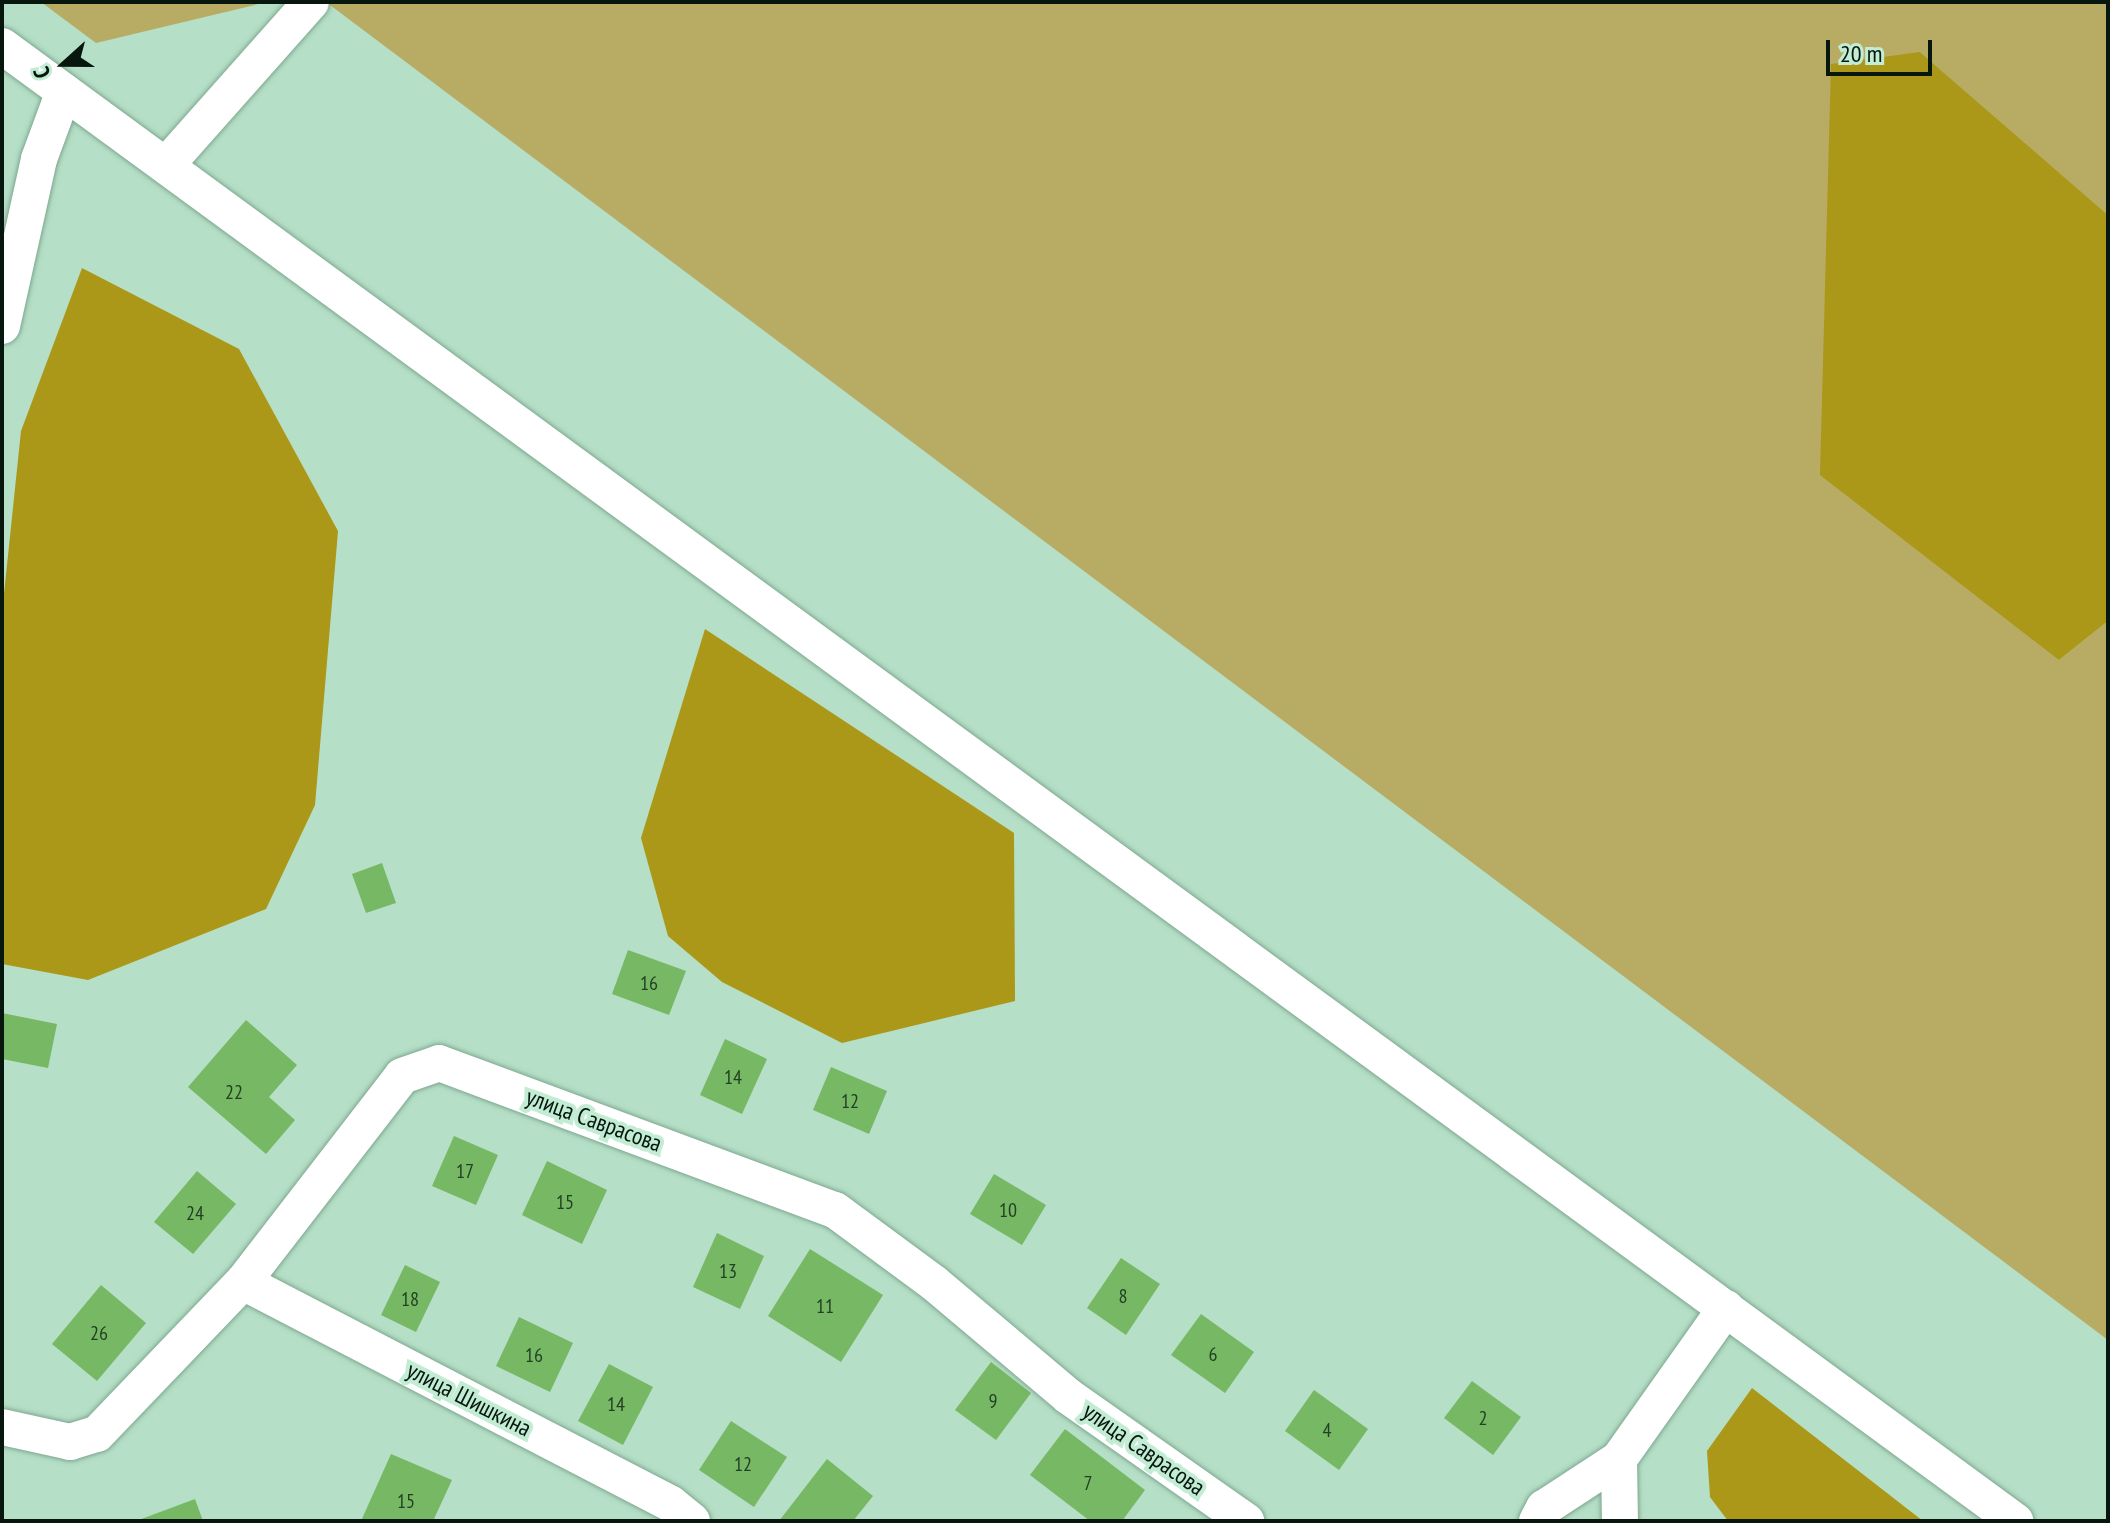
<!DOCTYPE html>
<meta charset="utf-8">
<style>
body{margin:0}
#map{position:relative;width:2110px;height:1523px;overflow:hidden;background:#b5dfc6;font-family:"PT Sans Narrow",sans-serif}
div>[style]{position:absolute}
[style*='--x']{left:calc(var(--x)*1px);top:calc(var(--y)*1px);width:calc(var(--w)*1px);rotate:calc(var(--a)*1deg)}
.green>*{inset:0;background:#b8ab64}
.forest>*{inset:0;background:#ab9718}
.building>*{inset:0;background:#76b864}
.roads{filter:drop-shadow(0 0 2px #7fa790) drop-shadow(0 0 2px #7fa790)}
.minor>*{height:36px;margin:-18px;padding:0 18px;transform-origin:18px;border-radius:18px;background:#fff}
span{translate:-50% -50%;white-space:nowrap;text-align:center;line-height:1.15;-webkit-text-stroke:8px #c2ecd3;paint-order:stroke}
.number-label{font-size:20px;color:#233f24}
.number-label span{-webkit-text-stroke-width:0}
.street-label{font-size:24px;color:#07170e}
.frame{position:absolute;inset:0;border:4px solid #07170e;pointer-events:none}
.north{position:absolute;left:24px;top:24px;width:80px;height:80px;-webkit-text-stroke:6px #c2ecd3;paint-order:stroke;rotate:249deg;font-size:22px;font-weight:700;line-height:32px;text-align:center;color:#07170e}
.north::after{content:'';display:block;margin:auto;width:28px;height:36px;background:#07170e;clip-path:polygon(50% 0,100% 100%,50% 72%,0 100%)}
.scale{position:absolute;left:1826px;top:40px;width:106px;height:36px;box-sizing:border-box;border:4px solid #07170e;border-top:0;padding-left:10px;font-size:24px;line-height:28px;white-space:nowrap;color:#07170e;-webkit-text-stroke:6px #c2ecd3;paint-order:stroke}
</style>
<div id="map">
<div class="green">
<div style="clip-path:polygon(41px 2px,267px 2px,96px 43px)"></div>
<div style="clip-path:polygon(326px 2px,2108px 2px,2108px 215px,1920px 52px,2059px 660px,2108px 621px,2108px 1340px)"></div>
</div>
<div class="forest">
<div style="clip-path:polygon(1920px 52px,2108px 215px,2108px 621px,2059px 660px,1820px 475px,1831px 64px)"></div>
<div style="clip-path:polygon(82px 268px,239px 349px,338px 531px,315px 805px,266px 909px,88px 980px,2px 964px,2px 613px,21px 431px)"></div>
<div style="clip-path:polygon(705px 629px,1014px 833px,1015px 1001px,842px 1043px,722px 982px,668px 936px,641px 838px)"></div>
<div style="clip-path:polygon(1752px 1388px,1923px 1521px,1728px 1521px,1710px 1497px,1707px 1451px)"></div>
</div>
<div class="building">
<div style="clip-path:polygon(382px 863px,396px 903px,366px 913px,352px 874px)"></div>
<div style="clip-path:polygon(628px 950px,686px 971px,669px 1015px,612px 994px)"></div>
<div style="clip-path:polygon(2px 1013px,57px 1024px,48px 1068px,2px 1059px)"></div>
<div style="clip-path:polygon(246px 1020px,297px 1065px,269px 1097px,295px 1120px,266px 1154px,188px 1087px)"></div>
<div style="clip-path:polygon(725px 1039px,767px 1059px,742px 1114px,700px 1095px)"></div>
<div style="clip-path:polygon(831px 1067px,887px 1091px,869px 1134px,813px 1110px)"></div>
<div style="clip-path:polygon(454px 1136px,498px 1155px,476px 1205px,432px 1186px)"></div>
<div style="clip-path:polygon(547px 1161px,607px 1190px,582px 1244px,522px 1215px)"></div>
<div style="clip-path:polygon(197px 1171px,236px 1204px,193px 1254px,154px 1222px)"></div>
<div style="clip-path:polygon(994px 1174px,1046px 1205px,1022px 1245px,970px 1214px)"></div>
<div style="clip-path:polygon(717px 1233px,764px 1256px,740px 1309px,693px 1287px)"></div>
<div style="clip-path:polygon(810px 1249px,883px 1295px,841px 1362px,768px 1316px)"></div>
<div style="clip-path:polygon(1121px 1258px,1160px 1284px,1126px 1335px,1087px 1308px)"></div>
<div style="clip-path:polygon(405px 1265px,440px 1282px,416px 1332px,381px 1315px)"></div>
<div style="clip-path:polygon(101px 1285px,146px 1323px,97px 1381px,52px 1344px)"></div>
<div style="clip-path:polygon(1201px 1314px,1254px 1352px,1225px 1393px,1171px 1355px)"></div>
<div style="clip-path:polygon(519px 1317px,573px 1343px,550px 1392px,496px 1366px)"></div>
<div style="clip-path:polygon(991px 1362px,1031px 1393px,996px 1440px,955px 1410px)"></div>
<div style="clip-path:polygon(609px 1364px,653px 1387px,623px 1445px,578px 1421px)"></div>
<div style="clip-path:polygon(1472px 1381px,1521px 1417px,1493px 1455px,1444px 1418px)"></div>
<div style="clip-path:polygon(1314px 1390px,1368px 1429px,1339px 1470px,1285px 1431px)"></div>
<div style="clip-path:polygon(731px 1421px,787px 1457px,754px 1507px,699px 1470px)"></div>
<div style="clip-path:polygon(1065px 1429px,1145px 1490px,1122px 1521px,1090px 1521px,1030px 1475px)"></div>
<div style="clip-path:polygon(391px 1454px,452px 1480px,433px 1521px,361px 1521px)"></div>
<div style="clip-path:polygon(827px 1459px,873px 1496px,853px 1521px,779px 1521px)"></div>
<div style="clip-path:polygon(195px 1499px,203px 1521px,136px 1521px)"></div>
</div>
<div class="roads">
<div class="minor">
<div style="--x:2;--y:46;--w:2496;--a:36.23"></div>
<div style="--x:168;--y:163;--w:215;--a:-48.4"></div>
<div style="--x:2;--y:326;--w:171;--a:-77.5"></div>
<div style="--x:39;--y:159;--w:72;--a:-69.8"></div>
<div style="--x:243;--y:1282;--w:482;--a:27.4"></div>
<div style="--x:671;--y:1504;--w:27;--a:39"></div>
<div style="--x:2;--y:1427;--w:70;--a:12.4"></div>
<div style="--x:70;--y:1442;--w:28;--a:-17"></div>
<div style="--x:97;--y:1434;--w:211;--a:-46.2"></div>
<div style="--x:243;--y:1282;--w:260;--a:-52.3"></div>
<div style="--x:402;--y:1076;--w:39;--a:-19"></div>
<div style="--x:439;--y:1063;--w:422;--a:20.4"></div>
<div style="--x:835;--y:1210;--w:123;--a:36.4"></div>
<div style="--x:934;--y:1283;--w:175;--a:40.1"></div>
<div style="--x:1068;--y:1396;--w:218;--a:35.1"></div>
<div style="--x:1619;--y:1459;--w:62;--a:89.1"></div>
<div style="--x:1537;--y:1521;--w:15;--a:-62"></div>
<div style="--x:1544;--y:1508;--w:90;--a:-33.2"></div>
<div style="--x:1619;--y:1459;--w:185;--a:-54.7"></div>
</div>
</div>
<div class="number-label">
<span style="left:649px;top:983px">16</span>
<span style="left:733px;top:1077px">14</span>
<span style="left:234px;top:1092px">22</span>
<span style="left:850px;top:1101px">12</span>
<span style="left:465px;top:1171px">17</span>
<span style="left:565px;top:1202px">15</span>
<span style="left:1008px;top:1210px">10</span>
<span style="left:195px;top:1213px">24</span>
<span style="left:728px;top:1271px">13</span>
<span style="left:1123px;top:1296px">8</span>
<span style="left:410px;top:1299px">18</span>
<span style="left:825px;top:1306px">11</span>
<span style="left:99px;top:1333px">26</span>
<span style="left:1213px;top:1354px">6</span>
<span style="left:534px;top:1355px">16</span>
<span style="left:993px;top:1401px">9</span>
<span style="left:616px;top:1404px">14</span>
<span style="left:1483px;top:1418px">2</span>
<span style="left:1327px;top:1430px">4</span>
<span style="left:743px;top:1464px">12</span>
<span style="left:1088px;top:1483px">7</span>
<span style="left:406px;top:1501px">15</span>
</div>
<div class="street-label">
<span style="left:594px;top:1120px;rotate:20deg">улица Саврасова</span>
<span style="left:469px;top:1399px;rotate:27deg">улица Шишкина</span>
<span style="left:1144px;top:1449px;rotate:35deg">улица Саврасова</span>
</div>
<div class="frame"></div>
<div class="north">С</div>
<div class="scale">20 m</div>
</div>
